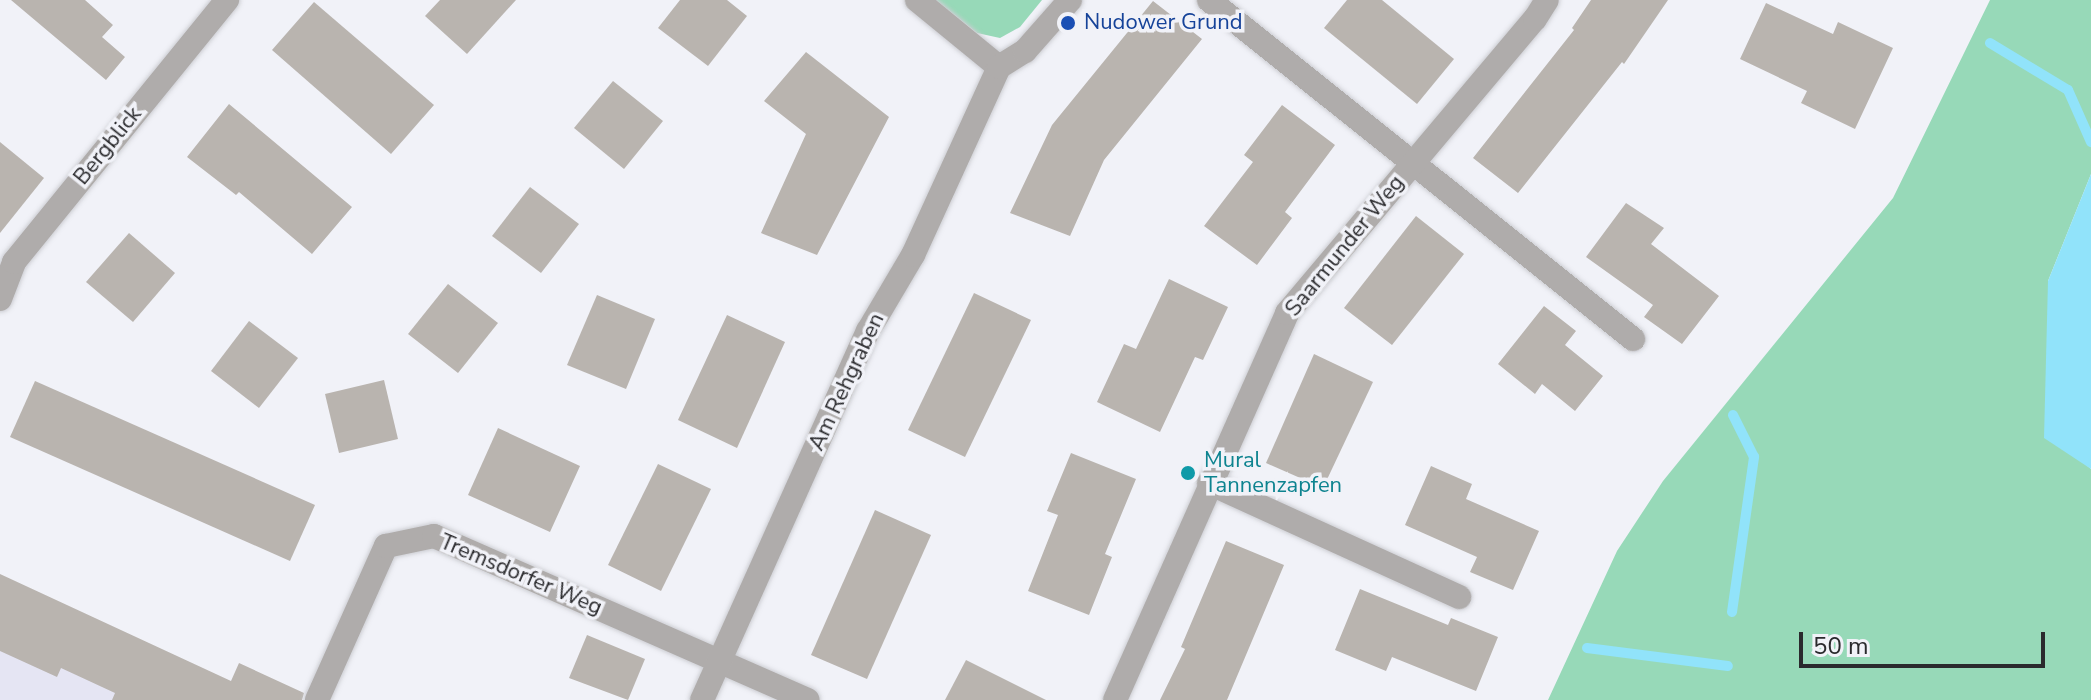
<!DOCTYPE html>
<style>
body{margin:0}
#map{position:relative;width:2091px;height:700px;overflow:hidden;background:#f1f2f8;font-family:"Nunito Sans",sans-serif}
div>[style]{position:absolute}
[style*='--x']{left:calc(var(--x)*1px);top:calc(var(--y)*1px);width:calc(var(--w)*1px);rotate:calc(var(--a)*1deg)}
.built>*{inset:0;background:#e5e5f3}
.green>*{inset:0;background:#97d9b8}
.water>*{inset:0;background:#91e3fa}
.stream>*{height:10px;margin:-5px;padding:0 5px;transform-origin:5px;border-radius:5px;background:#91e3fa}
.building>*{inset:0;background:#b9b4af}
.roads{filter:drop-shadow(0 0 2px #cdced3) drop-shadow(0 0 2px #cdced3)}
.minor>*{height:24px;margin:-12px;padding:0 12px;transform-origin:12px;border-radius:12px;background:#afacab}
.tertiary>*{height:24px;margin:-12px;padding:0 12px;transform-origin:12px;border-radius:12px;background:#afacab}
.dots>*{width:22px;height:22px;translate:-50% -50%;box-sizing:border-box;border:4px solid #f1f2f8;border-radius:50%}
span{translate:-50% -50%;white-space:nowrap;text-align:center;line-height:1.15;-webkit-text-stroke:7px #f1f2f8;paint-order:stroke}
.transit-label{font-size:22px;color:#164399}
.left{translate:0 -50%;text-align:left}
.street-label{font-size:22px;color:#2a2a2d}
.culture-label{font-size:22px;color:#0d838f}
.scale{position:absolute;left:1799px;top:632px;width:246px;height:36px;box-sizing:border-box;border:4px solid #2a2a2d;border-top:0;padding-left:10px;font-size:24px;line-height:28px;white-space:nowrap;color:#2a2a2d;-webkit-text-stroke:6px #f1f2f8;paint-order:stroke}
</style>
<div id="map">
<div class="built">
<div style="clip-path:polygon(0 600px,225px 700px,0 700px)"></div>
</div>
<div class="green">
<div style="clip-path:polygon(936px 0,1042px 0,1020px 27px,1000px 38px,977px 33px)"></div>
<div style="clip-path:polygon(1990px 0,2091px 0,2091px 174px,2048px 281px,2084px 463px,2091px 469px,2091px 700px,1548px 700px,1617px 551px,1663px 481px,1893px 198px)"></div>
</div>
<div class="water">
<div style="clip-path:polygon(2091px 174px,2091px 469px,2044px 438px,2048px 281px)"></div>
</div>
<div class="stream">
<div style="--x:1990;--y:43;--w:91;--a:31.1"></div>
<div style="--x:2068;--y:90;--w:57;--a:66.1"></div>
<div style="--x:1732;--y:612;--w:157;--a:-81.9"></div>
<div style="--x:1754;--y:457;--w:47;--a:-116.6"></div>
<div style="--x:1587;--y:648;--w:142;--a:7.3"></div>
</div>
<div class="building">
<div style="clip-path:polygon(11px 0,85px 0,113px 25px,102px 37px,125px 57px,106px 80px)"></div>
<div style="clip-path:polygon(440px 0,516px 0,467px 54px,425px 16px)"></div>
<div style="clip-path:polygon(680px 0,727px 0,747px 16px,708px 66px,658px 28px)"></div>
<div style="clip-path:polygon(1347px 0,1382px 0,1454px 59px,1417px 104px,1324px 28px)"></div>
<div style="clip-path:polygon(1591px 0,1668px 0,1624px 64px,1622px 62px,1518px 193px,1473px 158px,1574px 30px,1572px 28px)"></div>
<div style="clip-path:polygon(1153px 1px,1202px 39px,1104px 160px,1070px 236px,1010px 213px,1052px 125px)"></div>
<div style="clip-path:polygon(314px 2px,434px 105px,391px 154px,272px 50px)"></div>
<div style="clip-path:polygon(1766px 3px,1833px 34px,1838px 22px,1893px 48px,1855px 129px,1801px 103px,1807px 91px,1740px 59px)"></div>
<div style="clip-path:polygon(806px 52px,889px 117px,817px 255px,761px 233px,806px 134px,764px 101px)"></div>
<div style="clip-path:polygon(613px 81px,663px 121px,624px 169px,574px 128px)"></div>
<div style="clip-path:polygon(229px 104px,352px 207px,312px 254px,239px 192px,236px 195px,187px 157px)"></div>
<div style="clip-path:polygon(1282px 105px,1335px 145px,1285px 212px,1292px 218px,1257px 265px,1204px 226px,1253px 162px,1244px 155px)"></div>
<div style="clip-path:polygon(0 142px,44px 178px,0 233px)"></div>
<div style="clip-path:polygon(530px 187px,579px 224px,541px 273px,492px 236px)"></div>
<div style="clip-path:polygon(1626px 203px,1664px 228px,1651px 244px,1719px 296px,1682px 344px,1644px 317px,1653px 305px,1586px 257px)"></div>
<div style="clip-path:polygon(1416px 216px,1464px 254px,1392px 345px,1344px 308px)"></div>
<div style="clip-path:polygon(129px 233px,175px 273px,133px 322px,86px 282px)"></div>
<div style="clip-path:polygon(1169px 279px,1228px 307px,1203px 360px,1195px 357px,1160px 432px,1097px 402px,1124px 344px,1136px 349px)"></div>
<div style="clip-path:polygon(448px 284px,498px 323px,458px 373px,408px 334px)"></div>
<div style="clip-path:polygon(974px 293px,1031px 320px,965px 457px,908px 430px)"></div>
<div style="clip-path:polygon(597px 295px,655px 319px,626px 389px,567px 365px)"></div>
<div style="clip-path:polygon(1544px 306px,1576px 331px,1565px 345px,1603px 376px,1575px 411px,1542px 384px,1535px 394px,1498px 364px)"></div>
<div style="clip-path:polygon(727px 315px,785px 342px,737px 448px,678px 420px)"></div>
<div style="clip-path:polygon(249px 321px,298px 358px,259px 408px,211px 371px)"></div>
<div style="clip-path:polygon(1314px 354px,1373px 382px,1323px 488px,1266px 463px)"></div>
<div style="clip-path:polygon(384px 380px,398px 439px,339px 453px,325px 394px)"></div>
<div style="clip-path:polygon(35px 381px,315px 505px,290px 561px,10px 437px)"></div>
<div style="clip-path:polygon(498px 428px,580px 466px,550px 532px,468px 495px)"></div>
<div style="clip-path:polygon(1071px 453px,1136px 479px,1105px 554px,1112px 557px,1089px 615px,1028px 591px,1058px 515px,1047px 511px)"></div>
<div style="clip-path:polygon(658px 464px,711px 489px,661px 591px,608px 565px)"></div>
<div style="clip-path:polygon(1431px 466px,1472px 484px,1466px 499px,1539px 531px,1513px 590px,1470px 572px,1477px 557px,1405px 525px)"></div>
<div style="clip-path:polygon(875px 510px,931px 535px,867px 679px,811px 655px)"></div>
<div style="clip-path:polygon(1226px 541px,1284px 565px,1227px 700px,1160px 700px,1185px 649px,1181px 647px)"></div>
<div style="clip-path:polygon(0 574px,231px 681px,239px 663px,304px 693px,302px 700px,112px 700px,115px 693px,61px 668px,57px 677px,0 651px)"></div>
<div style="clip-path:polygon(1360px 589px,1448px 625px,1451px 618px,1498px 637px,1476px 691px,1392px 657px,1386px 671px,1335px 650px)"></div>
<div style="clip-path:polygon(587px 635px,645px 659px,628px 700px,569px 678px)"></div>
<div style="clip-path:polygon(966px 660px,1046px 700px,945px 700px)"></div>
</div>
<div class="roads">
<div class="minor">
<div style="--x:1209;--y:0;--w:543;--a:38.64"></div>
<div style="--x:0;--y:299;--w:40;--a:-69"></div>
<div style="--x:14;--y:262;--w:338;--a:-50.9"></div>
<div style="--x:1209;--y:483;--w:275;--a:24.5"></div>
<div style="--x:317;--y:700;--w:169;--a:-65.9"></div>
<div style="--x:386;--y:546;--w:49;--a:-11.8"></div>
<div style="--x:434;--y:536;--w:408;--a:23.7"></div>
<div style="--x:1115;--y:700;--w:424;--a:-66"></div>
<div style="--x:1287;--y:313;--w:385;--a:-49.9"></div>
<div style="--x:1535;--y:19;--w:22;--a:-58"></div>
</div>
<div class="tertiary">
<div style="--x:917;--y:0;--w:106;--a:39.3"></div>
<div style="--x:702;--y:700;--w:405;--a:-65.8"></div>
<div style="--x:868;--y:331;--w:88;--a:-59.4"></div>
<div style="--x:913;--y:255;--w:207;--a:-65.4"></div>
<div style="--x:999;--y:67;--w:31;--a:-32"></div>
<div style="--x:1025;--y:51;--w:68;--a:-48.6"></div>
</div>
</div>
<div class="dots">
<div style="left:1068px;top:23px;background:#1a4fb4"></div>
<div style="left:1188px;top:473px;background:#0f9aa8"></div>
</div>
<div class="transit-label">
<span class="left" style="left:1084px;top:23px">Nudower Grund</span>
</div>
<div class="street-label">
<span style="left:108px;top:146px;rotate:-51deg">Bergblick</span>
<span style="left:1345px;top:246px;rotate:-51deg">Saarmunder Weg</span>
<span style="left:847px;top:382px;rotate:-65deg">Am Rehgraben</span>
<span style="left:521px;top:575px;rotate:23deg">Tremsdorfer Weg</span>
</div>
<div class="culture-label">
<span class="left" style="left:1204px;top:473px">Mural<br>Tannenzapfen</span>
</div>
<div class="scale">50 m</div>
</div>
